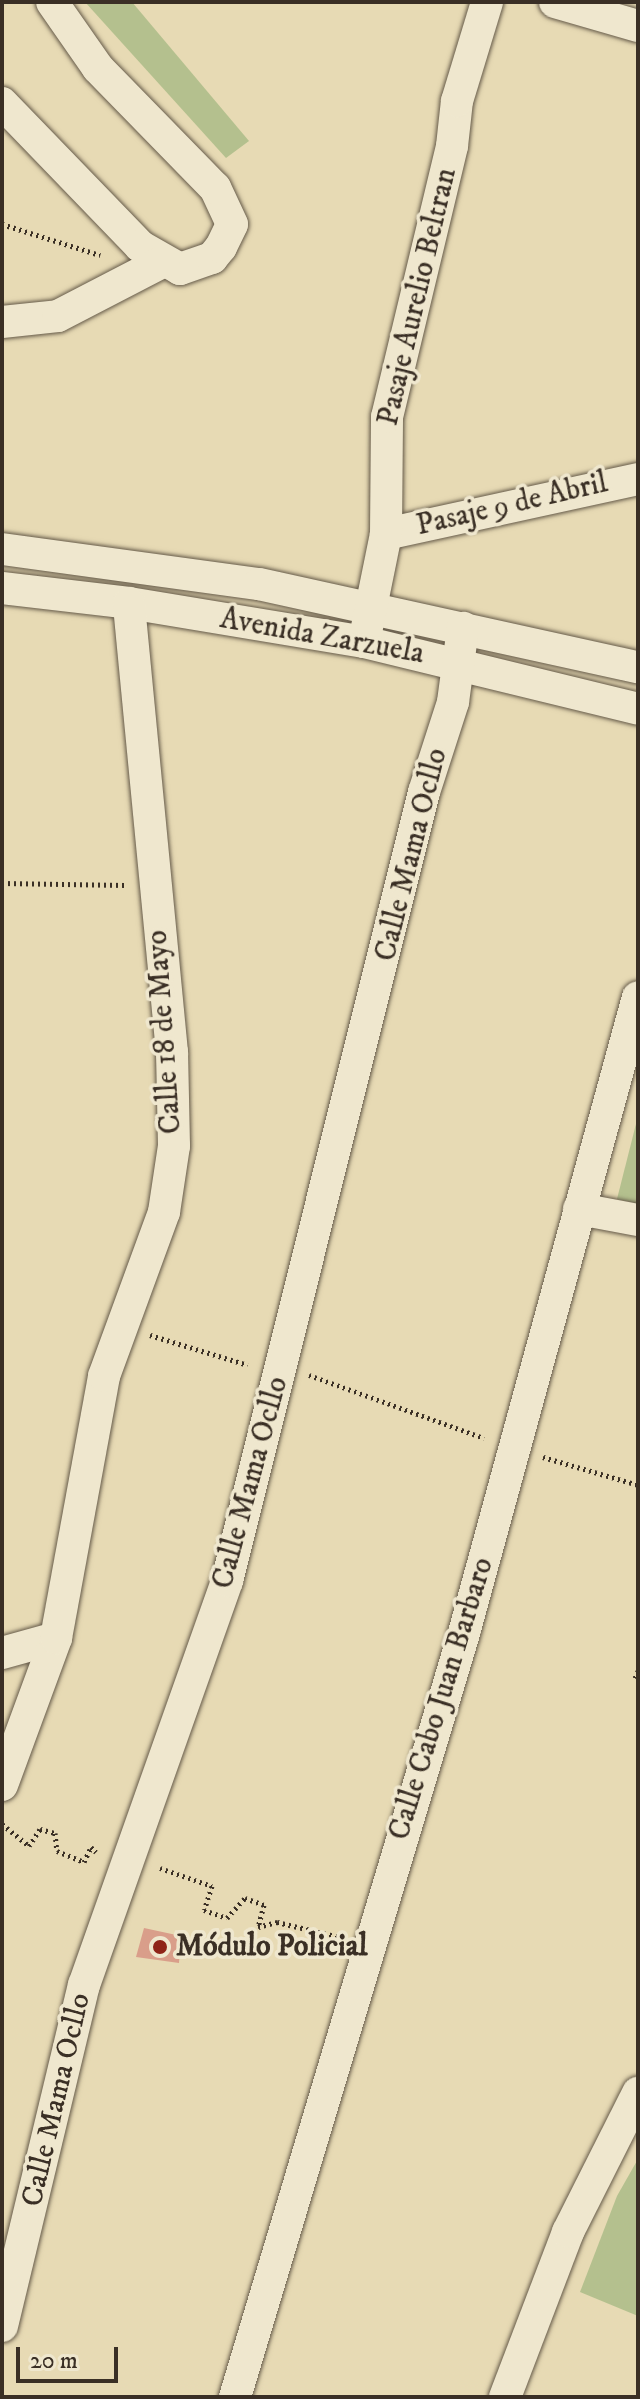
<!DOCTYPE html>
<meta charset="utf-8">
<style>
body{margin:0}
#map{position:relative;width:640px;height:2399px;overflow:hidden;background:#e7dab4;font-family:"IM FELL DW Pica",serif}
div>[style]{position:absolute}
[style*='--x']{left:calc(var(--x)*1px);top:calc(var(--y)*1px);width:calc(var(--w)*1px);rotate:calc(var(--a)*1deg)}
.green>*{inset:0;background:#b4c08e}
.building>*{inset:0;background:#d99e8a}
.path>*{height:5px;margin-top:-2.5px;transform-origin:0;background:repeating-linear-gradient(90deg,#3a2f25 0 2px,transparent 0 6px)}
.roads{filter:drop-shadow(0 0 2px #655a49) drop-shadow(0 0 2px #655a49)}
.minor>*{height:32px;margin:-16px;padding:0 16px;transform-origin:16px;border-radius:16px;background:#efe7ce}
.dots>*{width:22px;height:22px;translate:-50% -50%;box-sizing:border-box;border:4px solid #efe7ce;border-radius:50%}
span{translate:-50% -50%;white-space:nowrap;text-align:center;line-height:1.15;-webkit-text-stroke:7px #efe7ce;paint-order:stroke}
.street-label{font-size:30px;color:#3a2f25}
.poi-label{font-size:30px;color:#3a2f25;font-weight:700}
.left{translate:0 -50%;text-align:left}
.frame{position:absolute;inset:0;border:4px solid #3a2f25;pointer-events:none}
.scale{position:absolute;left:16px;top:2347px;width:102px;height:36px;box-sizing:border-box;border:4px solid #3a2f25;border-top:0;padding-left:10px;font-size:24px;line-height:28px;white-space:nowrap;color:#3a2f25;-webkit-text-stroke:6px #efe7ce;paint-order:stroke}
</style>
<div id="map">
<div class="green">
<div style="clip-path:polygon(85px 2px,132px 2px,249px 141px,226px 158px)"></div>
<div style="clip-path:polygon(638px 1116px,638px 1204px,617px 1199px)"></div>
<div style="clip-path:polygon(638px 2159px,638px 2316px,580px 2292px,617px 2196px)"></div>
</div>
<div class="building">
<div style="clip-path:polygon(144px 1928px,181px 1936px,179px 1963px,136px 1957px)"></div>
</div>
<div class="path">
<div style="--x:2;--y:224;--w:103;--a:17.6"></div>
<div style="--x:2;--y:883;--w:123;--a:0.9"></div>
<div style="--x:150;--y:1335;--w:102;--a:17"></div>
<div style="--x:309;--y:1375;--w:186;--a:19.8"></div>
<div style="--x:543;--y:1457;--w:99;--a:16.4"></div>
<div style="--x:635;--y:1678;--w:8;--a:-67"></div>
<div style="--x:2;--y:1824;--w:35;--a:39"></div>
<div style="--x:29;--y:1846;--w:20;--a:-57"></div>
<div style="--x:40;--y:1829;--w:16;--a:15"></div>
<div style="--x:55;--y:1833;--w:18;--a:84"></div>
<div style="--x:57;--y:1851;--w:29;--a:22"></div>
<div style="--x:84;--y:1862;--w:17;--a:-65"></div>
<div style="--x:91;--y:1847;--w:7;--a:45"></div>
<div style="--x:160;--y:1868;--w:55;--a:19.1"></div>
<div style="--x:212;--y:1886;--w:25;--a:108"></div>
<div style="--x:204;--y:1910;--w:24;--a:19"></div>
<div style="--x:227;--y:1918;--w:27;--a:-48"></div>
<div style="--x:245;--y:1898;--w:20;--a:20"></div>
<div style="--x:264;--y:1905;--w:23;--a:105"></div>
<div style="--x:258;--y:1927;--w:20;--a:-15"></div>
<div style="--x:277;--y:1922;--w:64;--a:13.6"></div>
</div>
<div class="roads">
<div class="minor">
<div style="--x:555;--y:2;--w:86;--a:16.1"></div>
<div style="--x:2;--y:103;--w:199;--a:46"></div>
<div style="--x:140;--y:246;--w:46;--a:29.9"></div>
<div style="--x:180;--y:269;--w:34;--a:-19"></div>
<div style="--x:212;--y:258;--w:14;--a:-51"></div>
<div style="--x:221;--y:247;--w:25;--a:-64"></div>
<div style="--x:232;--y:224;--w:40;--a:-115"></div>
<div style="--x:215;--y:188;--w:168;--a:-134.3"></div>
<div style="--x:98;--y:68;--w:80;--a:-124.9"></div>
<div style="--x:2;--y:322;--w:56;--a:-6.1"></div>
<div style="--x:58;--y:316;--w:119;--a:-27.4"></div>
<div style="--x:386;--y:534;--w:258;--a:-12.3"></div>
<div style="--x:2;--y:549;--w:259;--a:7.8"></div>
<div style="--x:259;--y:584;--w:388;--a:12.4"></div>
<div style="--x:2;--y:588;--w:128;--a:6.7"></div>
<div style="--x:129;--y:603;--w:238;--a:9.4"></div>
<div style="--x:364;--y:642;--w:282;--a:13.7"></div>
<div style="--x:364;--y:642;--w:110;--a:-78.5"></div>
<div style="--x:386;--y:534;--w:117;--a:-89.5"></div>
<div style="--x:387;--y:417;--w:279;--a:-76.5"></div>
<div style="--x:452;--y:146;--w:45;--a:-83.7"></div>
<div style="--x:457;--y:101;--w:103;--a:-73.1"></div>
<div style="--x:579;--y:1209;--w:60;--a:10.6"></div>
<div style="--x:2;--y:1653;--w:56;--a:-15.5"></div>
<div style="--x:2;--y:1785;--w:157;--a:-69.8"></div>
<div style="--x:56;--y:1638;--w:266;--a:-79.6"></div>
<div style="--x:104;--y:1376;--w:175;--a:-69.9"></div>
<div style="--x:164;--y:1212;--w:67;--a:-81.4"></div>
<div style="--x:174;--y:1146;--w:94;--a:-91.2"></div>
<div style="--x:172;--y:1052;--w:451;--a:-95.5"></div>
<div style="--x:2;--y:2326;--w:351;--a:-76.5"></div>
<div style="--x:84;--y:1985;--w:429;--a:-70.5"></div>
<div style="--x:227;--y:1581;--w:813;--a:-75.98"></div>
<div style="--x:424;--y:792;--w:95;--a:-72.1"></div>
<div style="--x:453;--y:702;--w:75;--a:-82.3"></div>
<div style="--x:235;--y:2397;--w:798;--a:-73.31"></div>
<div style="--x:464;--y:1633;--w:659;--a:-74.7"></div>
<div style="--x:505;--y:2397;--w:177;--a:-69.1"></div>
<div style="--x:568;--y:2232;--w:156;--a:-63.3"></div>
</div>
</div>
<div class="dots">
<div style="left:160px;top:1947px;background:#8f2418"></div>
</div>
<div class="street-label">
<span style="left:418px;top:297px;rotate:-77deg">Pasaje Aurelio Beltran</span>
<span style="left:512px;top:505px;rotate:-13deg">Pasaje 9 de Abril</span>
<span style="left:322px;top:637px;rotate:10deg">Avenida Zarzuela</span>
<span style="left:412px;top:855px;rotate:-76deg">Calle Mama Ocllo</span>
<span style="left:165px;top:1032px;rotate:-94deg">Calle 18 de Mayo</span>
<span style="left:251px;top:1483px;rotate:-75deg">Calle Mama Ocllo</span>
<span style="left:442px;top:1699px;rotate:-73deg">Calle Cabo Juan Barbaro</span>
<span style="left:57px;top:2100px;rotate:-77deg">Calle Mama Ocllo</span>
</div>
<div class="poi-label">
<span class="left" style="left:176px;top:1947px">Módulo Policial</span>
</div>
<div class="frame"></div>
<div class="scale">20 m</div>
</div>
